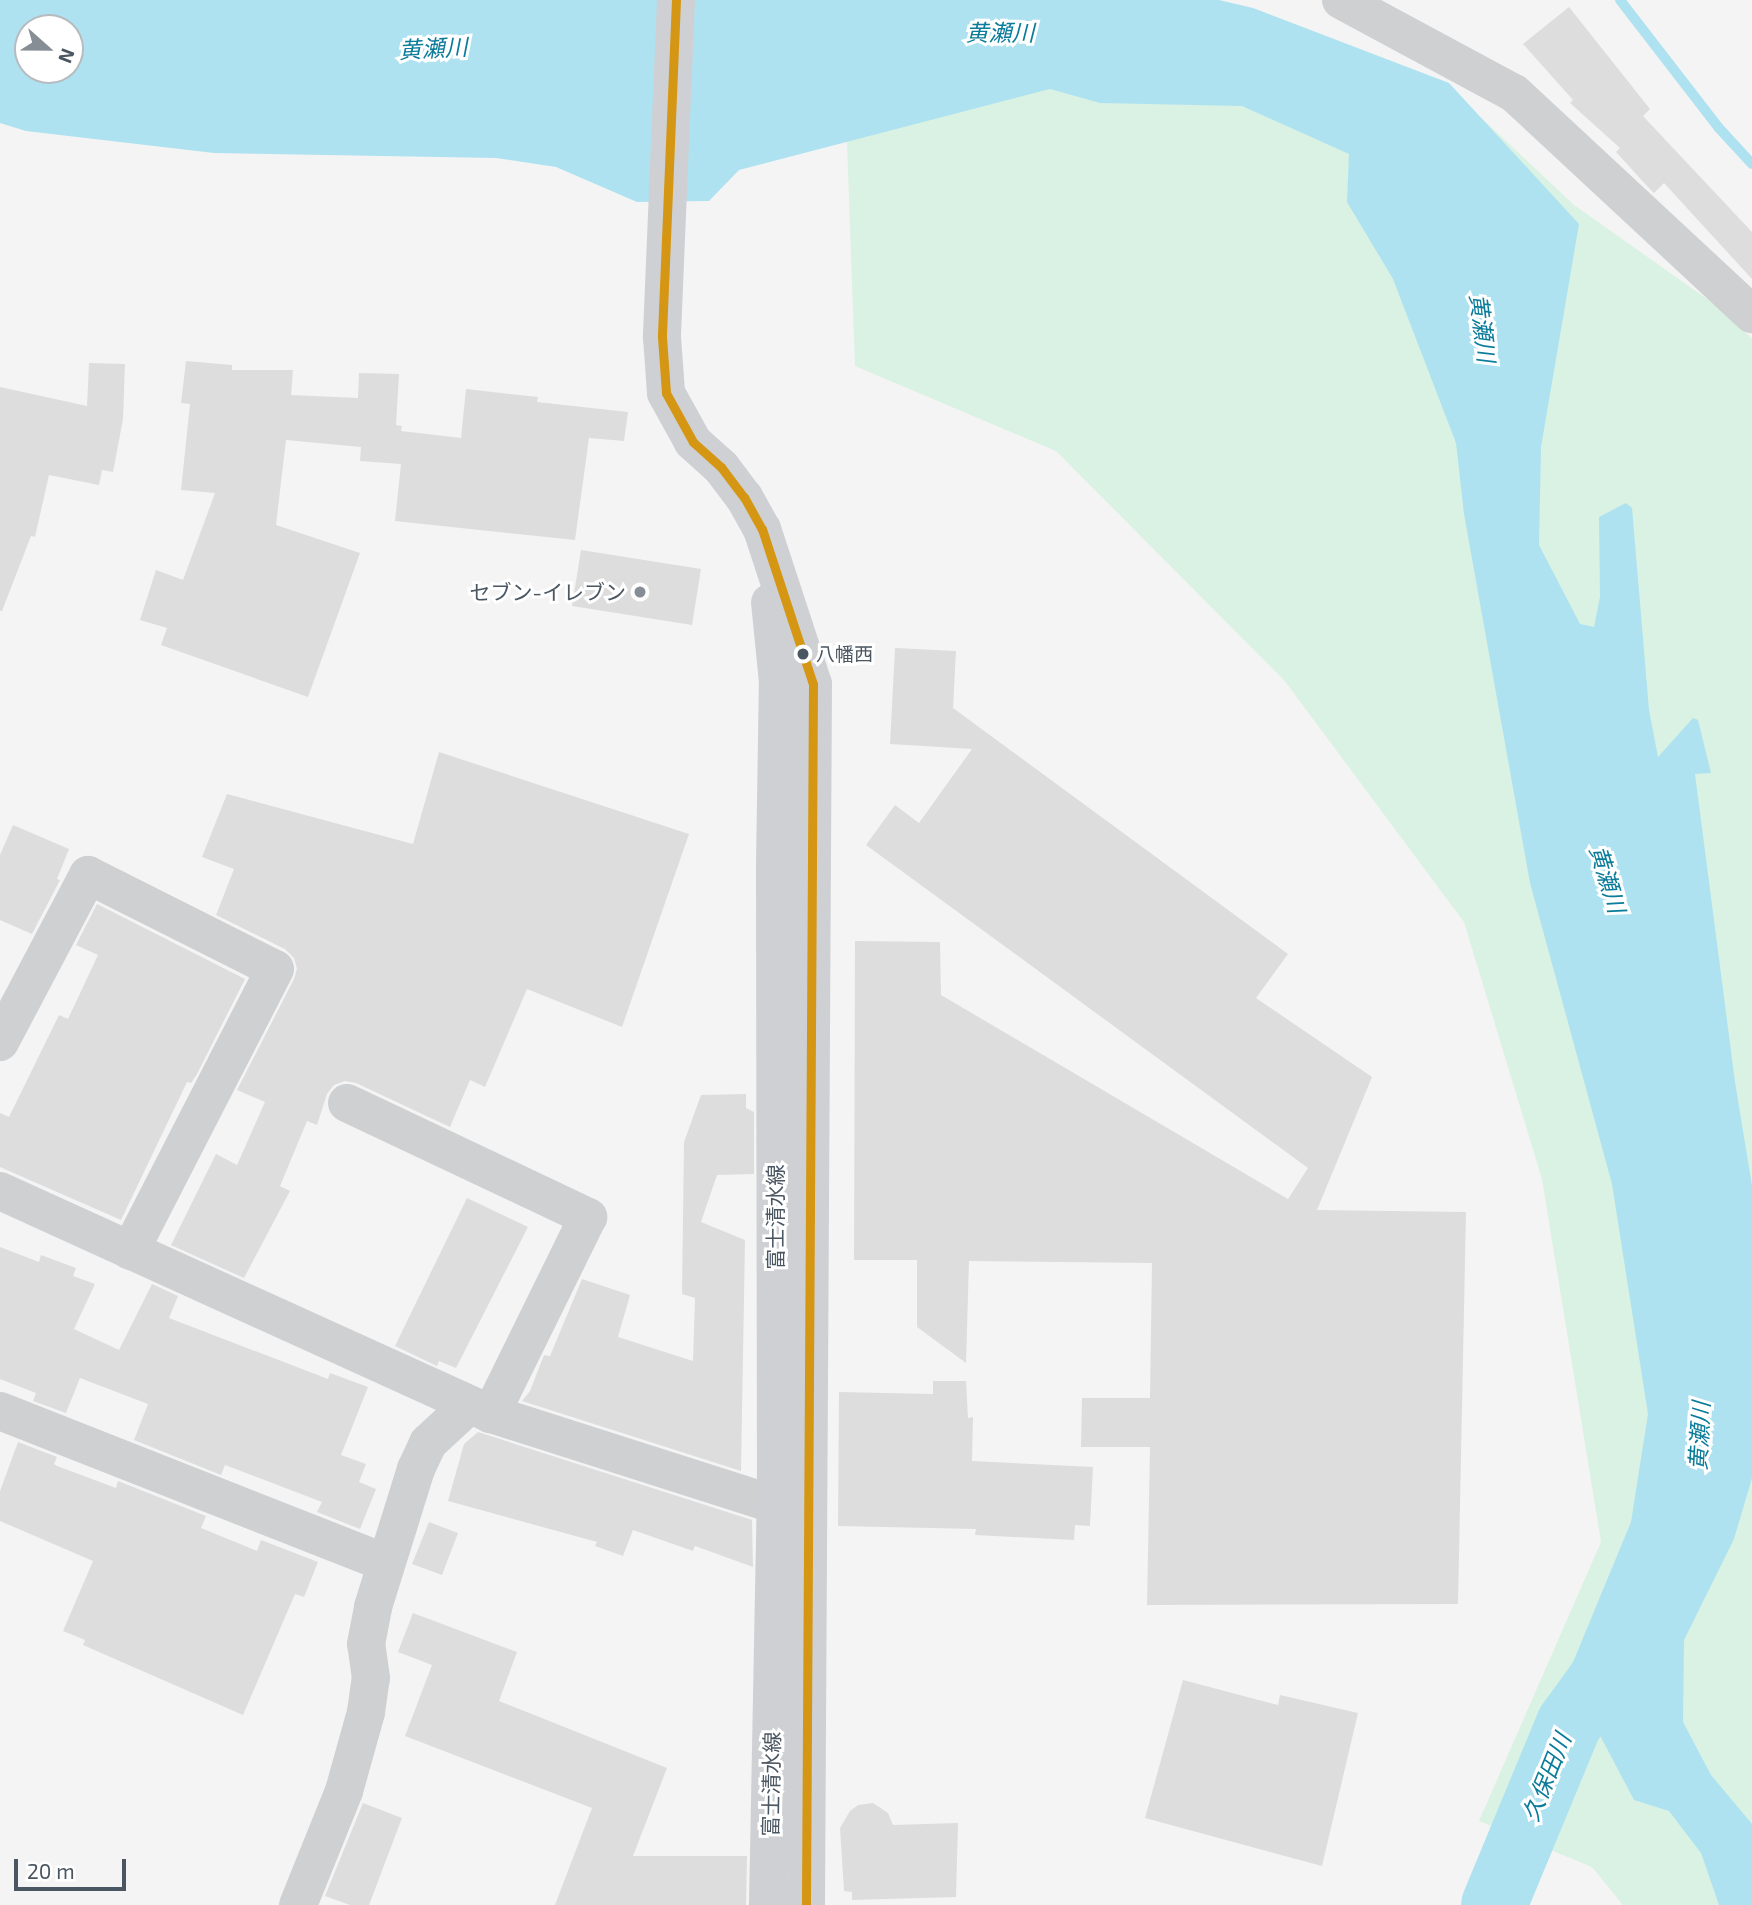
<!DOCTYPE html>
<meta charset="utf-8">
<style>
body{margin:0}
#map{position:relative;width:1752px;height:1905px;overflow:hidden;background:#f4f4f4;font-family:"Exo 2","Noto Sans JP",sans-serif}
div>[style]{position:absolute}
[style*='--x']{left:calc(var(--x)*1px);top:calc(var(--y)*1px);width:calc(var(--w)*1px);rotate:calc(var(--a)*1deg)}
.green>*{inset:0;background:#d9f2e3}
.water>*{inset:0;background:#aee2f0}
.stream>*{height:10px;margin:-5px;padding:0 5px;transform-origin:5px;border-radius:5px;background:#aee2f0}
.river>*{height:66px;margin:-33px;padding:0 33px;transform-origin:33px;border-radius:33px;background:#aee2f0}
.building>*{inset:0;background:#ddddde}
.street>*{height:38px;margin:-19px;padding:0 19px;transform-origin:19px;border-radius:19px;background:#ced0d2}
.secondary>*{height:38px;margin:-19px;padding:0 19px;transform-origin:19px;border-radius:19px;background:#ced0d4}
.bus-1>*{height:9px;margin:-4.5px;padding:0 4.5px;transform-origin:4.5px;border-radius:4.5px;background:#d49613}
.dots>*{width:19px;height:19px;translate:-50% -50%;box-sizing:border-box;border:4px solid #fff;border-radius:50%}
span{translate:-50% -50%;white-space:nowrap;text-align:center;line-height:1.15;-webkit-text-stroke:6px #fff;paint-order:stroke}
.bus-label{font-size:19px;color:#4a5661}
.left{translate:0 -50%;text-align:left}
.poi-label{font-size:21px;color:#4a5661}
.right{translate:-100% -50%;text-align:right}
.street-label{font-size:21px;color:#4a5661}
.water-label{font-size:23px;color:#0c7c9b;font-style:italic}
.north{position:absolute;left:14px;top:14px;width:70px;height:70px;box-sizing:border-box;background:#fff;border:2px solid #b7bbc0;border-radius:50%;rotate:111deg;font-size:19px;font-weight:700;line-height:28px;text-align:center;color:#4a5661}
.north::after{content:'';display:block;margin:auto;width:24px;height:32px;background:#868d94;clip-path:polygon(50% 0,100% 100%,50% 72%,0 100%)}
.scale{position:absolute;left:14px;top:1859px;width:112px;height:32px;box-sizing:border-box;border:4px solid #4a5661;border-top:0;padding-left:9px;font-size:21px;line-height:24px;white-space:nowrap;color:#4a5661;-webkit-text-stroke:5px #fff;paint-order:stroke}
</style>
<div id="map">
<div class="green">
<div style="clip-path:polygon(842px 0,1440px 79px,1574px 205px,1724px 311px,1752px 339px,1752px 1905px,1623px 1905px,1592px 1867px,1479px 1821px,1601px 1542px,1542px 1179px,1464px 922px,1284px 680px,1056px 451px,855px 366px)"></div>
</div>
<div class="water">
<div style="clip-path:polygon(evenodd,0 0,1219px 0,1253px 8px,1449px 83px,1579px 224px,1541px 447px,1539px 545px,1580px 624px,1594px 627px,1600px 597px,1599px 517px,1626px 503px,1632px 508px,1649px 710px,1658px 757px,1693px 718px,1698px 720px,1711px 773px,1695px 774px,1735px 1082px,1752px 1186px,1752px 1478px,1734px 1539px,1684px 1640px,1683px 1722px,1711px 1775px,1752px 1824px,1752px 1905px,1719px 1905px,1701px 1853px,1669px 1811px,1634px 1800px,1594px 1724px,1588px 1723px,1559px 1696px,1631px 1522px,1648px 1414px,1612px 1184px,1530px 883px,1464px 514px,1456px 443px,1393px 279px,1347px 202px,1349px 154px,1242px 106px,1100px 103px,1050px 89px,739px 170px,709px 201px,637px 202px,556px 167px,496px 158px,214px 153px,26px 131px,0 123px,0 0,28px 28px,70px 28px,70px 70px,28px 70px,28px 28px)"></div>
</div>
<div class="stream">
<div style="--x:1620;--y:0;--w:160;--a:52.3"></div>
<div style="--x:1718;--y:127;--w:50;--a:47.4"></div>
</div>
<div class="river">
<div style="--x:1494;--y:1905;--w:196;--a:-67.5"></div>
<div style="--x:1569;--y:1724;--w:80;--a:-54.1"></div>
<div style="--x:1616;--y:1659;--w:24;--a:-62"></div>
</div>
<div class="building">
<div style="clip-path:polygon(1569px 7px,1650px 109px,1643px 116px,1752px 232px,1752px 279px,1664px 183px,1654px 193px,1647px 186px,1616px 152px,1620px 148px,1570px 103px,1573px 100px,1523px 44px)"></div>
<div style="clip-path:polygon(186px 361px,232px 365px,232px 370px,293px 370px,291px 395px,358px 398px,359px 373px,399px 374px,396px 425px,402px 426px,401px 431px,461px 438px,466px 389px,538px 397px,537px 402px,628px 412px,624px 441px,589px 438px,575px 540px,395px 521px,401px 464px,360px 461px,361px 447px,286px 440px,276px 525px,360px 553px,308px 697px,161px 645px,167px 628px,140px 620px,156px 570px,183px 580px,215px 493px,181px 490px,190px 404px,181px 403px)"></div>
<div style="clip-path:polygon(89px 363px,125px 364px,123px 419px,113px 472px,102px 470px,99px 485px,49px 475px,35px 537px,31px 536px,2px 611px,0 611px,0 387px,87px 406px)"></div>
<div style="clip-path:polygon(581px 550px,701px 569px,692px 625px,572px 606px)"></div>
<div style="clip-path:polygon(895px 648px,956px 651px,953px 708px,1288px 954px,1256px 998px,1372px 1077px,1317px 1210px,1466px 1212px,1458px 1604px,1147px 1605px,1150px 1447px,1081px 1447px,1082px 1398px,1150px 1398px,1152px 1263px,969px 1261px,966px 1363px,917px 1327px,917px 1260px,854px 1260px,855px 941px,940px 942px,941px 995px,1288px 1199px,1308px 1168px,866px 845px,895px 805px,919px 823px,972px 749px,890px 744px)"></div>
<div style="clip-path:polygon(439px 752px,689px 834px,622px 1027px,527px 989px,485px 1087px,470px 1080px,450px 1127px,356px 1083px,345px 1081px,334px 1085px,327px 1094px,317px 1125px,307px 1121px,280px 1186px,290px 1191px,244px 1278px,171px 1245px,216px 1154px,237px 1165px,265px 1102px,237px 1090px,294px 979px,297px 969px,294px 958px,285px 949px,216px 915px,234px 869px,202px 857px,227px 794px,413px 844px)"></div>
<div style="clip-path:polygon(13px 825px,69px 849px,57px 879px,60px 880px,32px 934px,0 920px,0 855px)"></div>
<div style="clip-path:polygon(97px 904px,245px 979px,197px 1074px,191px 1083px,187px 1082px,121px 1220px,0 1167px,0 1113px,9px 1117px,59px 1015px,68px 1019px,98px 955px,76px 945px)"></div>
<div style="clip-path:polygon(746px 1094px,746px 1108px,754px 1112px,754px 1174px,717px 1175px,701px 1222px,745px 1240px,741px 1471px,522px 1401px,530px 1391px,544px 1355px,550px 1356px,582px 1279px,630px 1295px,618px 1337px,693px 1361px,695px 1298px,682px 1294px,684px 1142px,701px 1095px)"></div>
<div style="clip-path:polygon(467px 1198px,528px 1227px,456px 1368px,439px 1361px,437px 1366px,395px 1346px)"></div>
<div style="clip-path:polygon(0 1247px,39px 1262px,41px 1255px,76px 1268px,73px 1276px,95px 1284px,74px 1329px,119px 1350px,152px 1284px,178px 1296px,169px 1318px,328px 1379px,330px 1373px,368px 1387px,341px 1455px,366px 1464px,359px 1482px,376px 1489px,360px 1529px,317px 1512px,322px 1502px,225px 1465px,221px 1475px,134px 1440px,148px 1404px,80px 1378px,66px 1413px,33px 1401px,36px 1393px,0 1379px)"></div>
<div style="clip-path:polygon(933px 1381px,966px 1381px,968px 1418px,973px 1417px,972px 1461px,1093px 1467px,1090px 1526px,1075px 1525px,1074px 1540px,975px 1535px,976px 1529px,838px 1526px,839px 1392px,933px 1394px)"></div>
<div style="clip-path:polygon(478px 1432px,752px 1520px,753px 1567px,695px 1546px,693px 1551px,633px 1530px,623px 1556px,595px 1546px,597px 1542px,448px 1501px,464px 1444px)"></div>
<div style="clip-path:polygon(18px 1442px,57px 1457px,54px 1464px,57px 1466px,116px 1488px,118px 1481px,206px 1516px,201px 1528px,257px 1551px,261px 1540px,318px 1562px,304px 1597px,295px 1594px,243px 1715px,83px 1645px,85px 1640px,63px 1631px,93px 1561px,0 1521px,0 1491px)"></div>
<div style="clip-path:polygon(429px 1522px,458px 1533px,442px 1575px,412px 1564px)"></div>
<div style="clip-path:polygon(413px 1613px,517px 1652px,499px 1701px,667px 1768px,633px 1856px,747px 1856px,746px 1905px,555px 1905px,592px 1808px,405px 1736px,432px 1665px,398px 1652px)"></div>
<div style="clip-path:polygon(1183px 1680px,1278px 1705px,1280px 1695px,1358px 1713px,1322px 1866px,1145px 1818px)"></div>
<div style="clip-path:polygon(363px 1803px,402px 1818px,369px 1905px,350px 1905px,325px 1896px)"></div>
<div style="clip-path:polygon(873px 1803px,888px 1813px,893px 1825px,958px 1823px,956px 1897px,852px 1900px,852px 1892px,844px 1891px,840px 1828px,850px 1811px,858px 1805px)"></div>
</div>
<div class="street">
<div style="--x:1341;--y:0;--w:196;--a:28.3"></div>
<div style="--x:1514;--y:93;--w:325;--a:42.9"></div>
<div style="--x:0;--y:1042;--w:189;--a:-62.2"></div>
<div style="--x:88;--y:875;--w:209;--a:26.7"></div>
<div style="--x:275;--y:969;--w:317;--a:117.2"></div>
<div style="--x:347;--y:1103;--w:267;--a:25.3"></div>
<div style="--x:588;--y:1217;--w:220;--a:116.2"></div>
<div style="--x:0;--y:1191;--w:539;--a:24.43"></div>
<div style="--x:491;--y:1414;--w:299;--a:17.7"></div>
<div style="--x:0;--y:1411;--w:413;--a:21.5"></div>
<div style="--x:298;--y:1905;--w:123;--a:-68"></div>
<div style="--x:344;--y:1791;--w:82;--a:-74.4"></div>
<div style="--x:366;--y:1712;--w:34;--a:-82"></div>
<div style="--x:371;--y:1678;--w:34;--a:-98"></div>
<div style="--x:366;--y:1644;--w:38;--a:-79"></div>
<div style="--x:373;--y:1607;--w:145;--a:-72.7"></div>
<div style="--x:416;--y:1469;--w:29;--a:-65"></div>
<div style="--x:428;--y:1443;--w:56;--a:-42.8"></div>
</div>
<div class="secondary">
<div style="--x:676;--y:0;--w:337;--a:92.4"></div>
<div style="--x:662;--y:337;--w:56;--a:85.9"></div>
<div style="--x:666;--y:393;--w:56;--a:61.1"></div>
<div style="--x:693;--y:442;--w:38;--a:42"></div>
<div style="--x:721;--y:467;--w:38;--a:53"></div>
<div style="--x:744;--y:497;--w:37;--a:61"></div>
<div style="--x:762;--y:529;--w:163;--a:71.8"></div>
<div style="--x:813;--y:684;--w:1221;--a:90.33"></div>
<div style="--x:768;--y:1905;--w:400;--a:-88.9"></div>
<div style="--x:776;--y:1505;--w:640;--a:-90.09"></div>
<div style="--x:775;--y:865;--w:183;--a:-89.1"></div>
<div style="--x:778;--y:682;--w:80;--a:-95.7"></div>
</div>
<div class="bus-1">
<div style="--x:676;--y:0;--w:337;--a:92.4"></div>
<div style="--x:662;--y:337;--w:56;--a:85.9"></div>
<div style="--x:666;--y:393;--w:56;--a:61.1"></div>
<div style="--x:693;--y:442;--w:38;--a:42"></div>
<div style="--x:721;--y:467;--w:38;--a:53"></div>
<div style="--x:744;--y:497;--w:37;--a:61"></div>
<div style="--x:762;--y:529;--w:163;--a:71.8"></div>
<div style="--x:813;--y:684;--w:1221;--a:90.33"></div>
</div>
<div class="dots">
<div style="left:640px;top:592px;background:#868d94"></div>
<div style="left:803px;top:654px;background:#4a5661"></div>
</div>
<div class="bus-label">
<span class="left" style="left:816px;top:654px">八幡西</span>
</div>
<div class="poi-label">
<span class="right" style="left:626px;top:592px">セブン-イレブン</span>
</div>
<div class="street-label">
<span style="left:775px;top:1217px;rotate:-90deg">富士清水線</span>
<span style="left:771px;top:1784px;rotate:-89deg">富士清水線</span>
</div>
<div class="water-label">
<span style="left:1000px;top:32px">黄瀬川</span>
<span style="left:433px;top:48px;rotate:-3deg">黄瀬川</span>
<span style="left:1483px;top:328px;rotate:83deg">黄瀬川</span>
<span style="left:1608px;top:879px;rotate:73deg">黄瀬川</span>
<span style="left:1699px;top:1436px;rotate:-87deg">黄瀬川</span>
<span style="left:1546px;top:1777px;rotate:-68deg">久保田川</span>
</div>
<div class="north">N</div>
<div class="scale">20 m</div>
</div>
